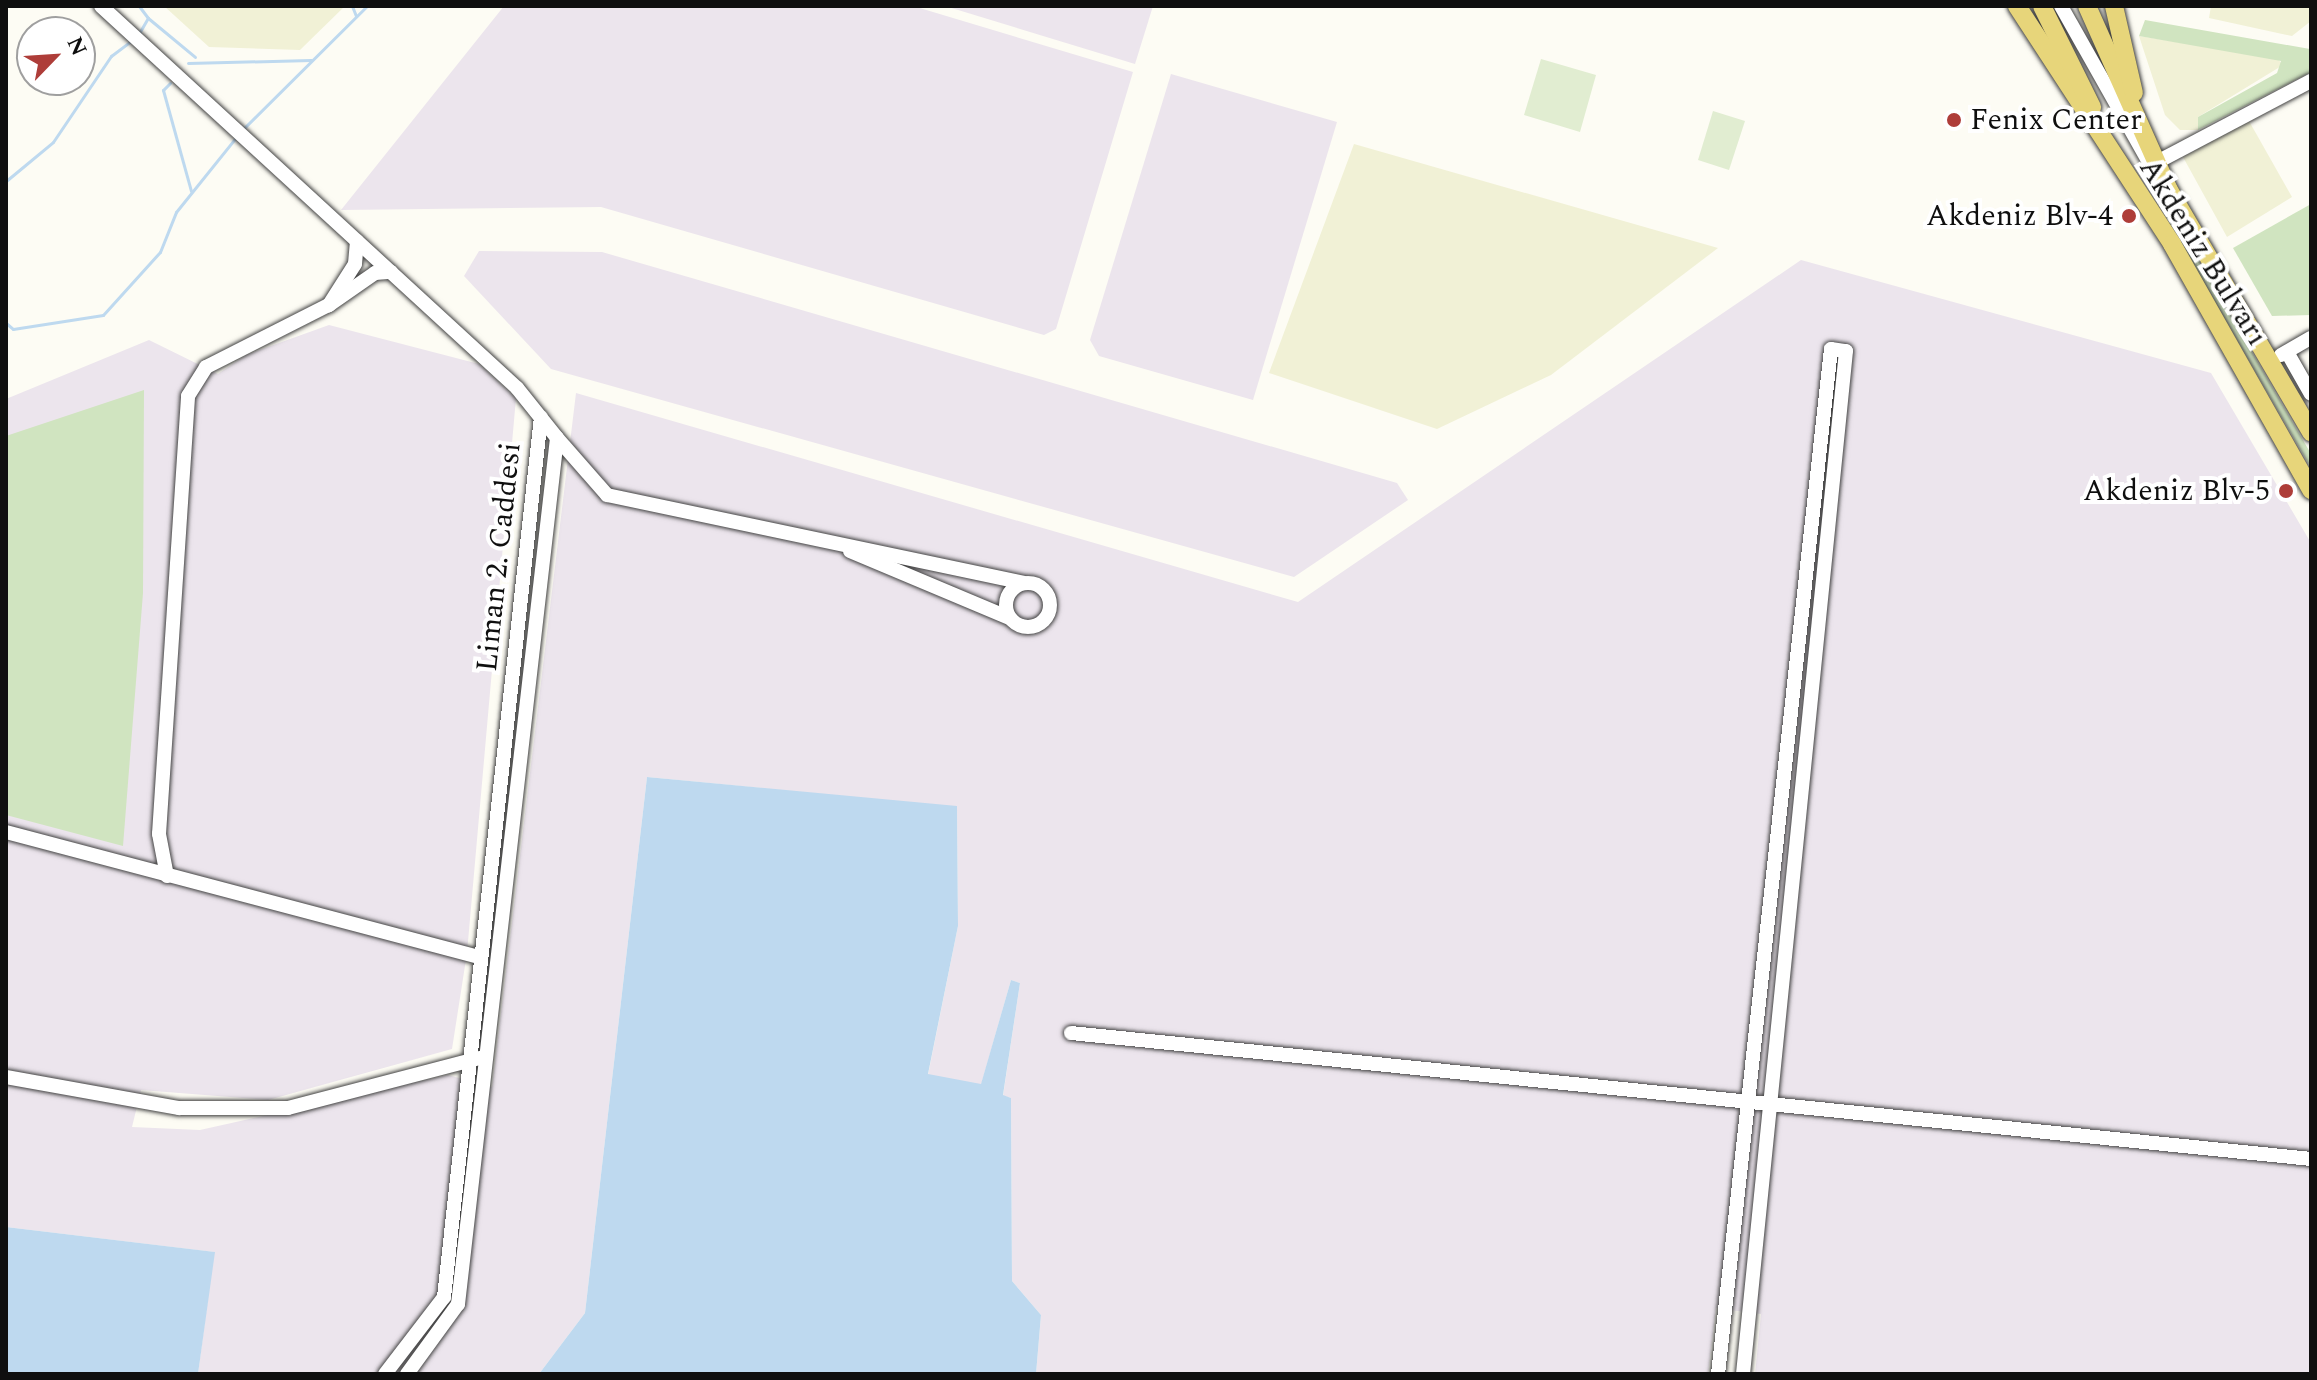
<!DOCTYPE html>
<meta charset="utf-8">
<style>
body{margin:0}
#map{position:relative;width:2317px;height:1380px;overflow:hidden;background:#fdfcf4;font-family:Spectral,serif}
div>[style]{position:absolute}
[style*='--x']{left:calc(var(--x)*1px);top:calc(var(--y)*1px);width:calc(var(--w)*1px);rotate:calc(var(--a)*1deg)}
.industrial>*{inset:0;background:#ece5ed}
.farmland>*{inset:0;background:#f1f1d6}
.green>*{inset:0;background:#d0e4c0}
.pitch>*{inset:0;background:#e1edd1}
.water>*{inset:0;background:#bed9ef}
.stream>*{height:3px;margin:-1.5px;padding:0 1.5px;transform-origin:1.5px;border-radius:1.5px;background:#bed9ef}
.roads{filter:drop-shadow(0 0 2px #424242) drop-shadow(0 0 2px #424242)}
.minor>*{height:14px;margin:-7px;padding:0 7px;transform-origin:7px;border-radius:7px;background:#fff}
.minor>.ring{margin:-7px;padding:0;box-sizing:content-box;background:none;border:14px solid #fff;border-radius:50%}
.major>*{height:18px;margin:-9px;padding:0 9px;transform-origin:9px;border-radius:9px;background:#e7d57a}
.dots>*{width:22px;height:22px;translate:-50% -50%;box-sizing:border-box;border:4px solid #fff;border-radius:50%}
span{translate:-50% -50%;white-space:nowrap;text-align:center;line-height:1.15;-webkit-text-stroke:8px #fff;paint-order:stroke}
.poi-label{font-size:30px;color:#0f0f0f}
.left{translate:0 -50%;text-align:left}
.right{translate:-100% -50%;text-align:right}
.street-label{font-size:30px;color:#0f0f0f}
.frame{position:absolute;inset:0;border:8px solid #0f0f0f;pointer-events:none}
.north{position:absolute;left:16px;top:16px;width:80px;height:80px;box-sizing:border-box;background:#fff;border:2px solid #9f9f9f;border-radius:50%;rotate:65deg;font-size:22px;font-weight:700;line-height:32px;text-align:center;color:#0f0f0f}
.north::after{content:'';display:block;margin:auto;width:28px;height:36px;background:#ae3d39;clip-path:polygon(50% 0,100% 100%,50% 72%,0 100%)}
</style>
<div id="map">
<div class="industrial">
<div style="clip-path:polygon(504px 6px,913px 6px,1133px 72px,1056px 329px,1044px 335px,601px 207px,341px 210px)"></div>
<div style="clip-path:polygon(945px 6px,1153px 6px,1135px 64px)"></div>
<div style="clip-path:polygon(1171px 74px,1337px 122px,1253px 400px,1099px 356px,1090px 340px)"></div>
<div style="clip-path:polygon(479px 251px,602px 252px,1397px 483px,1408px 500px,1294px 577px,551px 369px,464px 276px)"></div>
<div style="clip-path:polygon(1801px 260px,2211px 373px,2311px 543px,2311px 1374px,1755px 1374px,1761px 1314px,1716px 1308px,1708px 1374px,1036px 1374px,1041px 1315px,1012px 1281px,1011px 1098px,1003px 1096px,1020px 983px,1011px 980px,981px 1085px,928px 1075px,958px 926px,957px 807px,647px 777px,585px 1313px,539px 1374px,198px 1374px,214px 1252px,6px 1227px,6px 399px,149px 340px,218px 374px,246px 355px,329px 325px,479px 364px,516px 398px,467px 953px,452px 1049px,268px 1100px,141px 1090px,132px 1127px,200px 1130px,448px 1075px,492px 1087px,576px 393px,1298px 602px)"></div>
</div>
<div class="farmland">
<div style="clip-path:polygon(164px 6px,345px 6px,300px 50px,209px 47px)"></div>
<div style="clip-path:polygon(2211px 6px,2311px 6px,2311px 21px,2292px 36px,2209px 18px)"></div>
<div style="clip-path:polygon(2139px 36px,2277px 58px,2283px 65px,2198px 117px,2198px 130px,2180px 130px,2165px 115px)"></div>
<div style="clip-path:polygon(2249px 121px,2292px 197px,2227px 237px,2183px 157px)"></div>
<div style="clip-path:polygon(1354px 144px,1718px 248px,1551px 375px,1437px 429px,1269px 373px)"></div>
</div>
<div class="green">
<div style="clip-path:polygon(2145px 20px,2310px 49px,2311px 72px,2198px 130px,2198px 117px,2277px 73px,2281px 61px,2139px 36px)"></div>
<div style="clip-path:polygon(2164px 200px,2311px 454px,2311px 468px,2161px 208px)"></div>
<div style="clip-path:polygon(2311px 204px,2311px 315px,2272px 316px,2233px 248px)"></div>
<div style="clip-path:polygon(144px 390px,143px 593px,123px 846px,6px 815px,6px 436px)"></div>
</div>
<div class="pitch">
<div style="clip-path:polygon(1541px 59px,1596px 75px,1580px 132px,1524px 115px)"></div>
<div style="clip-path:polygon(1713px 111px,1745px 121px,1729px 170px,1698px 160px)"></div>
</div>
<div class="water">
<div style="clip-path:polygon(647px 777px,957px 806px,958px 926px,928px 1074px,981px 1084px,1011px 980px,1020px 983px,1003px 1095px,1011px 1098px,1012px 1281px,1041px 1315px,1036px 1374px,539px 1374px,585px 1313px)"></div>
<div style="clip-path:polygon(6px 1227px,215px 1252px,198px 1374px,6px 1374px)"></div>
</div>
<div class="stream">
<div style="--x:352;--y:6;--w:11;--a:68"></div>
<div style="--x:148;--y:18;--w:61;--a:39.7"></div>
<div style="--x:138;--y:35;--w:20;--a:-60"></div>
<div style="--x:148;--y:18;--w:15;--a:-127"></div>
<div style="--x:188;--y:63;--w:123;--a:-1.4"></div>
<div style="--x:170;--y:83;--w:10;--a:135"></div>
<div style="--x:163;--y:90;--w:105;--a:74.5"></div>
<div style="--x:242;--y:130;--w:176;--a:-44.8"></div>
<div style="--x:6;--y:181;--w:61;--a:-39.7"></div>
<div style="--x:53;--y:142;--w:104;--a:-56"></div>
<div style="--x:111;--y:56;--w:26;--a:-37"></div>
<div style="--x:6;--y:323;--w:9;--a:41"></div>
<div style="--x:13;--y:329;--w:91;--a:-8.8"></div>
<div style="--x:103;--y:315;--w:85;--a:-47.9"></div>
<div style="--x:160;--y:252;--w:43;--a:-68.2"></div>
<div style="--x:176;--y:212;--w:97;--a:-51.2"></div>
</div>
<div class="roads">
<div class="minor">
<div style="--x:101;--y:6;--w:565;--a:42.56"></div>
<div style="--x:517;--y:388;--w:64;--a:51.3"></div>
<div style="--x:557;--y:438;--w:872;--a:96.52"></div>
<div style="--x:458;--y:1304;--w:87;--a:126.1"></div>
<div style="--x:2061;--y:6;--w:197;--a:60.6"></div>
<div style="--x:2159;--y:161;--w:172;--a:-27.8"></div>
<div style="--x:357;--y:241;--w:23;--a:95"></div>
<div style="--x:355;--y:264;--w:49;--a:122.4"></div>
<div style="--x:329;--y:305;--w:56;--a:-34.8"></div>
<div style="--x:375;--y:273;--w:16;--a:-4"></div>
<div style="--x:2287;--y:352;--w:48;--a:60.3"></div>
<div style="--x:2281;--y:355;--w:34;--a:-30"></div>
<div style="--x:557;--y:438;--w:76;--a:48.7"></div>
<div style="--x:607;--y:495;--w:426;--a:11.9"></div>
<div style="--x:850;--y:551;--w:173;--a:22.8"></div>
<div class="ring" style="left:1006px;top:583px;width:30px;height:30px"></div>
<div style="--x:6;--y:832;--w:489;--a:14.8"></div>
<div style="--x:167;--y:876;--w:43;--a:-100.8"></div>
<div style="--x:159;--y:834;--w:439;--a:-86.2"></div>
<div style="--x:188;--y:396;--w:34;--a:-58"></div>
<div style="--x:206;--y:367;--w:138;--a:-26.8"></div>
<div style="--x:1071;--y:1033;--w:1246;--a:5.8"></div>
<div style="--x:6;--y:1077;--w:176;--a:10.2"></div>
<div style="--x:179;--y:1108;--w:109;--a:0"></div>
<div style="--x:288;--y:1108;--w:198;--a:-14.6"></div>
<div style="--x:385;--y:1374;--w:97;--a:-52.5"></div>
<div style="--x:444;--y:1297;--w:885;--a:-83.71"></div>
<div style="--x:1718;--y:1374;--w:1031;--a:-83.71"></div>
<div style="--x:1831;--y:349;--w:15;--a:8"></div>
<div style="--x:1846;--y:351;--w:1028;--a:95.75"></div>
</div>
<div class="major">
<div style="--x:2017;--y:6;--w:284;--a:56.9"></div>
<div style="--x:2172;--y:244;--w:283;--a:60.5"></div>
<div style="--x:2042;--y:6;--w:113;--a:63.7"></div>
<div style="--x:2087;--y:6;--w:201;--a:66"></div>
<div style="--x:2169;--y:190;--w:281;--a:59.6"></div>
<div style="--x:2114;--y:6;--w:89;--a:77.1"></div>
</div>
</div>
<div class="dots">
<div style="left:1954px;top:120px;background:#ae3d39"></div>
<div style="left:2129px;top:216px;background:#ae3d39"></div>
<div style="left:2286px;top:491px;background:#ae3d39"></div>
</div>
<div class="poi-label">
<span class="left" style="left:1970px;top:120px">Fenix Center</span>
<span class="right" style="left:2113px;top:216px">Akdeniz Blv-4</span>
<span class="right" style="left:2270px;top:491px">Akdeniz Blv-5</span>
</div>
<div class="street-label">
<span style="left:2203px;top:252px;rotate:58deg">Akdeniz Bulvarı</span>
<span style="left:499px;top:557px;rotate:-84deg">Liman 2. Caddesi</span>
</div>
<div class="frame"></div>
<div class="north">N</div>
</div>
